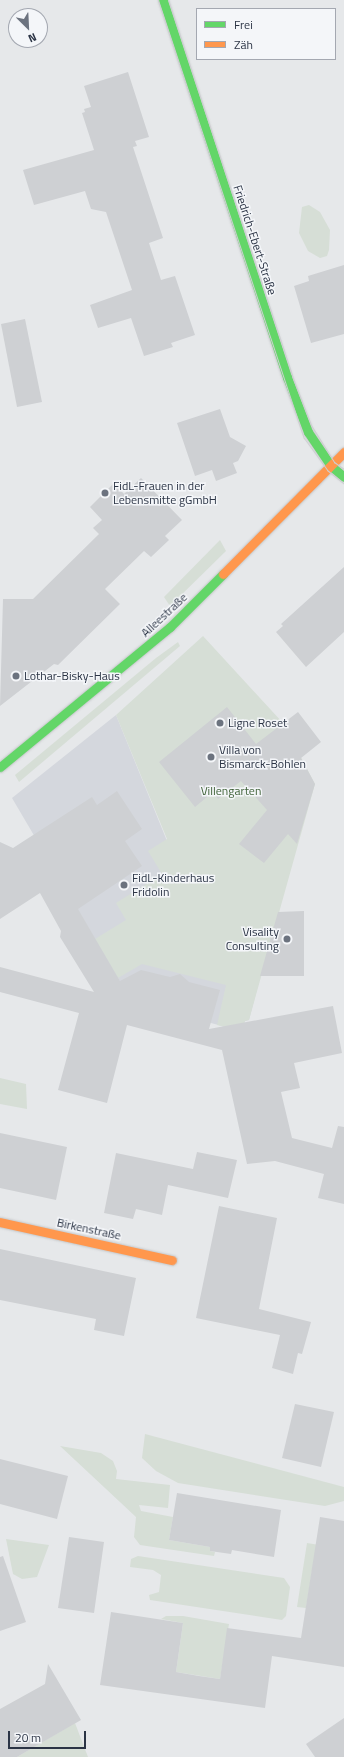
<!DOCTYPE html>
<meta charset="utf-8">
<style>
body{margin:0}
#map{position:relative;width:344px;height:1757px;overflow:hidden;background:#e6e8ea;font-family:"Titillium Web",sans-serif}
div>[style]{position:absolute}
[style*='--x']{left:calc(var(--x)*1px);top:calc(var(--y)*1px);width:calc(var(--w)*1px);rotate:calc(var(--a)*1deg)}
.built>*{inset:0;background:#d4d7dd}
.green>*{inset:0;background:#d6ded6}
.building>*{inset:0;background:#ced0d3}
.roads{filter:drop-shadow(0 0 1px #c4c6c8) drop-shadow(0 0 1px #c4c6c8)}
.fast>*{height:9px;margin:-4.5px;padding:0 4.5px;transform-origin:4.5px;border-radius:4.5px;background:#63d668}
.slow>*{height:9px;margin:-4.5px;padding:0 4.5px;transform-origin:4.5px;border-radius:4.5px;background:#ff974d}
.tram>*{height:1px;margin:-0.5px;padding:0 0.5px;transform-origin:0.5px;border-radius:0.5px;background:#cecfd2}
.dots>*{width:11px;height:11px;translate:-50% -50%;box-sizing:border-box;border:2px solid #f4f6f9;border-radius:50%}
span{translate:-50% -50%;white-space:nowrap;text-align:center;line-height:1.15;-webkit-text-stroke:3px #f4f6f9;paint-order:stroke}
.street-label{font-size:12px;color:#2b3445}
.poi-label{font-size:12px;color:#2b3445}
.left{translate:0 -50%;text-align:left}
.right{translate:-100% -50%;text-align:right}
.park-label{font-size:12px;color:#3f6138}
.legend{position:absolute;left:196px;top:8px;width:140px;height:52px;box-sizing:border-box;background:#f4f6f9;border:1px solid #a4a8b1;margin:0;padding:5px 7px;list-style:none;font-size:12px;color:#2b3445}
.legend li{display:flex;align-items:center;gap:8px;height:20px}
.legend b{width:20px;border:1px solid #a4a8b1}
.north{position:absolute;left:8px;top:8px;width:40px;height:40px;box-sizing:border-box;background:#f4f6f9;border:1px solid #a4a8b1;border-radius:50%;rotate:156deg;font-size:11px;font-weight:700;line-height:16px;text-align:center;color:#2b3445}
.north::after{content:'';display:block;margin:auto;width:14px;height:18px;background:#6c737f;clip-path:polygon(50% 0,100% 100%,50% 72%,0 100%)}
.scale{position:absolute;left:8px;top:1731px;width:78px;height:18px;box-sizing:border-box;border:2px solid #2b3445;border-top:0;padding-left:5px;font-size:12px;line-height:14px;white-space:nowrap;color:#2b3445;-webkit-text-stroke:3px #f4f6f9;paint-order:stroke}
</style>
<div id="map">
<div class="built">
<div style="clip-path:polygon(116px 715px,203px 930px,269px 943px,249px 1020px,245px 1021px,241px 1031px,132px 1002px,12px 798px)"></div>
</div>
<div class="green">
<div style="clip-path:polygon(309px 205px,320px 212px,330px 230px,329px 250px,327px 256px,320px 258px,308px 251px,299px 233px,302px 207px)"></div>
<div style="clip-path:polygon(220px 540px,226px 551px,170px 606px,164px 597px)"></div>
<div style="clip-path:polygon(203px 636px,283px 723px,315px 784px,249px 1020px,245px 1021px,241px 1031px,217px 1025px,226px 985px,142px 964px,118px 978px,95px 939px,126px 920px,116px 903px,162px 874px,148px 851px,167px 839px,116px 715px)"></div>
<div style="clip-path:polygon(178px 642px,180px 646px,19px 782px,15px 775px,156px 658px)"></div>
<div style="clip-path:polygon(0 1078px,26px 1084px,27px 1109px,0 1104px)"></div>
<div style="clip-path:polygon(145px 1434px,344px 1487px,344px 1501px,325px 1506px,178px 1483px,156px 1471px,142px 1458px)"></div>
<div style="clip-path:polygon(60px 1446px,101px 1453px,113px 1461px,117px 1471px,116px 1479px,170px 1485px,168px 1508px,139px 1505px,141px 1511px,173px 1517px,169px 1540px,210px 1547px,210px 1551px,215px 1552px,214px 1556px,140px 1545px,134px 1537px,136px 1517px)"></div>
<div style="clip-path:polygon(6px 1539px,49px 1545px,37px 1577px,22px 1579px,13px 1574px)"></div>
<div style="clip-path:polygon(307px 1543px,344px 1549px,312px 1571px,306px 1608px,297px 1607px)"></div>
<div style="clip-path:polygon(138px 1556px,284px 1578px,290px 1587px,286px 1616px,282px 1620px,150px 1600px,149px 1595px,159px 1592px,161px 1575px,153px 1570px,130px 1567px,131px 1559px)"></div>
<div style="clip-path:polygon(166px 1616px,183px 1616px,229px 1624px,220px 1679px,176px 1672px,183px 1623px,161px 1619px)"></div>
<div style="clip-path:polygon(75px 1723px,88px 1757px,17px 1757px)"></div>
</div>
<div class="building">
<div style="clip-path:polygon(128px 72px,149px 137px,135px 141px,137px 146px,133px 147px,163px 238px,149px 243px,161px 280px,175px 276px,195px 335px,171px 343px,173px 347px,144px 356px,131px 318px,98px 328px,90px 305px,132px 290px,106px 212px,91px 209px,85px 191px,34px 205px,23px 170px,94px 150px,82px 113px,85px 112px,84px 109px,91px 107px,84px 86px)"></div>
<div style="clip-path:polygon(344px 265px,344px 334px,311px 343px,294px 286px,309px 281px,308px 276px)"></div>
<div style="clip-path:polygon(25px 319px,42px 402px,17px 407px,1px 324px)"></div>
<div style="clip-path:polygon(220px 409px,230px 437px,246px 446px,238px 461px,233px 463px,237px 473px,216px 481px,212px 470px,195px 476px,177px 423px)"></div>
<div style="clip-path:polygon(141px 478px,182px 520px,165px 536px,169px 540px,151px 557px,144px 551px,105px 589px,120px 604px,58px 665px,54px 664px,0 706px,3px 599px,33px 599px,99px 534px,93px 528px,102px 520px,90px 507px,114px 483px,124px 494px)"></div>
<div style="clip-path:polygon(344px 567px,344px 632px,306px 667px,276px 632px,283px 626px,281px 624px)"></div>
<div style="clip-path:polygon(227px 707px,256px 744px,298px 712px,321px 742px,301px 758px,315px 784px,297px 844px,288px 834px,264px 863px,239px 844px,267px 810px,241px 781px,218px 799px,213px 792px,195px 807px,159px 762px)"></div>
<div style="clip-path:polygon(117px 791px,142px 829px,125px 841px,142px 866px,78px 909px,120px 981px,141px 970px,170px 977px,180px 974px,189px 982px,220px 990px,209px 1029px,333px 1006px,342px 1053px,294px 1063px,300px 1088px,281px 1092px,292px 1138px,332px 1148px,338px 1126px,344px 1127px,344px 1204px,318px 1198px,324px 1174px,275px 1161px,247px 1164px,222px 1050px,127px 1025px,107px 1103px,58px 1090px,79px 1013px,0 992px,0 967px,94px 992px,60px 937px,61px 931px,40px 893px,0 919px,0 842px,13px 848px,92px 797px,97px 805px)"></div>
<div style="clip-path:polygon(304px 911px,304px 976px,260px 976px,278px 912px)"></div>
<div style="clip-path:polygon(0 1133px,67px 1147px,56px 1200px,0 1188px)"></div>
<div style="clip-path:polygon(197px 1152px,237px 1160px,228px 1198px,168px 1185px,162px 1215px,136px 1209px,133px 1219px,104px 1213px,116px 1153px,193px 1169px)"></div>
<div style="clip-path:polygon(219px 1206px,277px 1218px,259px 1309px,311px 1322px,302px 1354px,298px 1353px,293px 1374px,272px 1368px,280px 1335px,196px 1318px)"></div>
<div style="clip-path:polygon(0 1249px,136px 1278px,124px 1336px,94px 1330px,96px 1319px,0 1300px)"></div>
<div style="clip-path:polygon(295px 1404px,334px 1412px,321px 1467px,282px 1458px)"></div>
<div style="clip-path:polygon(0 1459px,68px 1476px,57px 1519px,0 1504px)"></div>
<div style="clip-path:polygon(177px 1493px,281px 1510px,274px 1557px,232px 1550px,231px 1554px,210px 1551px,210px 1547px,169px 1540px)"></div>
<div style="clip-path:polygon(320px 1517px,344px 1521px,344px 1667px,272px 1656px,265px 1708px,100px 1685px,111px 1612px,183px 1623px,176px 1672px,199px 1676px,220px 1679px,227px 1628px,301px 1638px)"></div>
<div style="clip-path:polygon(69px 1537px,104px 1542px,94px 1613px,58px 1608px)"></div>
<div style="clip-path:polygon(3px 1556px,26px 1622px,0 1631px,0 1557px)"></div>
<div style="clip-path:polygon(48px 1664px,81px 1720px,17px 1757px,0 1757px,0 1709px,45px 1684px)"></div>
<div style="clip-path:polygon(344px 1718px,344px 1757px,315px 1757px,306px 1744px)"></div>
</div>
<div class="roads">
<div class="fast">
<div style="--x:163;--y:0;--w:397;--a:71.8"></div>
<div style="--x:287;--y:377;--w:59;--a:69.1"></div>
<div style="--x:308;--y:432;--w:41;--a:55.9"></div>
<div style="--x:331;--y:466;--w:17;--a:40"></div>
<div style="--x:0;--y:767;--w:220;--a:-39.5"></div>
<div style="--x:170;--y:627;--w:75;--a:-45"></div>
</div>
<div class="slow">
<div style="--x:223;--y:574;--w:172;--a:-45.2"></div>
<div style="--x:0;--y:1222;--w:176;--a:12.5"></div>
</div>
</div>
<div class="tram">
<div style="--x:158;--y:0;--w:462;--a:71.6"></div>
<div style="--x:304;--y:438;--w:39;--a:54"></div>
<div style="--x:327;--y:470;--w:22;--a:39"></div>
<div style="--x:168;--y:0;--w:396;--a:71.7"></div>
<div style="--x:292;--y:376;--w:53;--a:68.8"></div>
<div style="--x:311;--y:425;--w:44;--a:58.1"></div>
<div style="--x:334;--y:462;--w:12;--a:35"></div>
</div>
<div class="dots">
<div style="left:105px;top:493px;background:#6c737f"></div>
<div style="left:16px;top:676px;background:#6c737f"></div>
<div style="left:220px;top:723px;background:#6c737f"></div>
<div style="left:211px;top:757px;background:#6c737f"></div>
<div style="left:124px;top:885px;background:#6c737f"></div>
<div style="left:287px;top:939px;background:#6c737f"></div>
</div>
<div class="street-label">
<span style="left:255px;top:240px;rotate:72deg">Friedrich-Ebert-Straße</span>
<span style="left:164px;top:615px;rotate:-43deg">Alleestraße</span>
<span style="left:89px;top:1229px;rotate:12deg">Birkenstraße</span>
</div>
<div class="poi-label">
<span class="left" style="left:113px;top:493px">FidL-Frauen in der<br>Lebensmitte gGmbH</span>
<span class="left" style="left:24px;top:676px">Lothar-Bisky-Haus</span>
<span class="left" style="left:228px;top:723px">Ligne Roset</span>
<span class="left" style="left:219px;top:757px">Villa von<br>Bismarck-Bohlen</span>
<span class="left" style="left:132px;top:885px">FidL-Kinderhaus<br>Fridolin</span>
<span class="right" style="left:279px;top:939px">Visality<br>Consulting</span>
</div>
<div class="park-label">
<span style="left:231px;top:791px">Villengarten</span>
</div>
<ul class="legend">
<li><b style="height:5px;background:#63d668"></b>Frei</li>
<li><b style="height:5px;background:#ff974d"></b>Zäh</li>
</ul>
<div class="north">N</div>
<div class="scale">20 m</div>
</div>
